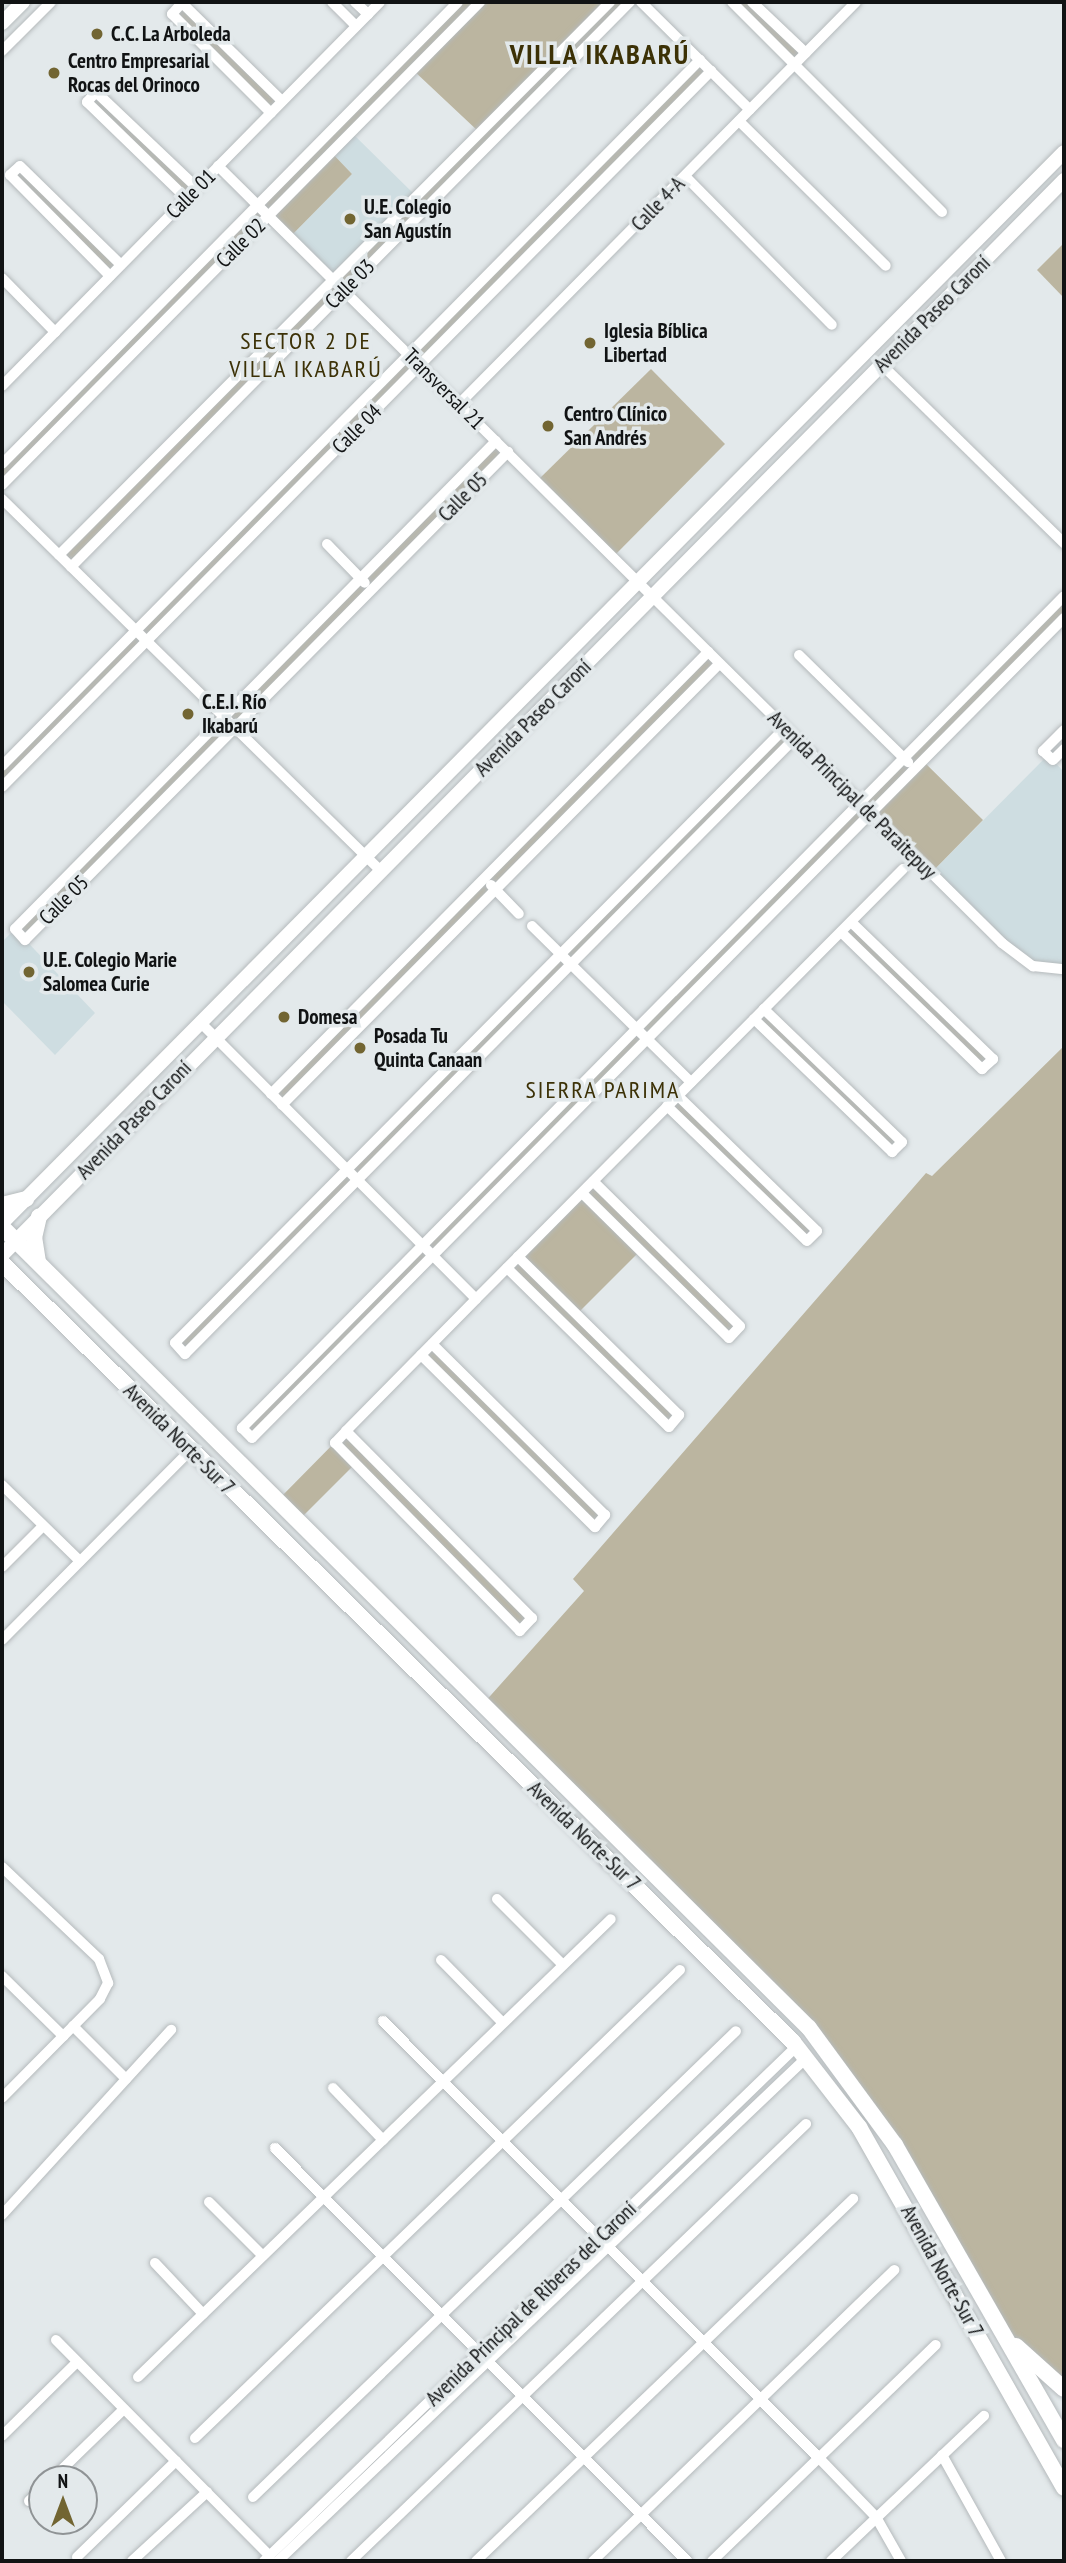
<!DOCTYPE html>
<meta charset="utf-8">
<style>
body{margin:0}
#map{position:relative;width:1066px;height:2563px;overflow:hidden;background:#e3e9eb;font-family:"PT Sans Narrow",sans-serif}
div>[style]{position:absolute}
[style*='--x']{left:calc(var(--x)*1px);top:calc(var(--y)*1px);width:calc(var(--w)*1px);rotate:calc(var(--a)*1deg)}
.built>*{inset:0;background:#cedde1}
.green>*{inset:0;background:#bbb5a0}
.roads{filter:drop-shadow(0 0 2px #b5babc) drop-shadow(0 0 2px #b5babc)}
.minor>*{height:10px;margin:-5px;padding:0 5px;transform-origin:5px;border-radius:5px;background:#fff}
.tertiary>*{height:14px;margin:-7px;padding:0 7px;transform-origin:7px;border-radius:7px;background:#fff}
.secondary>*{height:16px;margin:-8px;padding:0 8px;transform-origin:8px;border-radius:8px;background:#fff}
.dots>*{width:19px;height:19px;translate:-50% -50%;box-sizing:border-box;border:4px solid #e3e9eb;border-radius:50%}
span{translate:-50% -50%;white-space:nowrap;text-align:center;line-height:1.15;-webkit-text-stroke:7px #e3e9eb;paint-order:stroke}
.poi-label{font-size:21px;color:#111314;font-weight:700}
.left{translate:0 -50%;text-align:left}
.street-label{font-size:21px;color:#111314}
.quarter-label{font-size:24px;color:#3c3106;letter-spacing:2px}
.district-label{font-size:28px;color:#3c3106;font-weight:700;letter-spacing:2px}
.frame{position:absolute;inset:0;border:4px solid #111314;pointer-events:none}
.north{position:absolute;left:28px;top:2465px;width:70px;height:70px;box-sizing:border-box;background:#e3e9eb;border:2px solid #8f9395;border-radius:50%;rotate:0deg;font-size:19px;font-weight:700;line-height:28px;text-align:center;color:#111314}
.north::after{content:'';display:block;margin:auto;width:24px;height:32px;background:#726532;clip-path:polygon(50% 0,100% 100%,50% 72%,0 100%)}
</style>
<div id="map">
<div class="built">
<div style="clip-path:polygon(351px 132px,416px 196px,332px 279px,290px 237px,352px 174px,331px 152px)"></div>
<div style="clip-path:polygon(1048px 755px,1064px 772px,1064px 969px,1033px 966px,931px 873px)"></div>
<div style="clip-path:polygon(15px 929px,95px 1013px,55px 1055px,2px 1001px,2px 942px)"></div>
</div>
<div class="green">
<div style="clip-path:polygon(458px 2px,631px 2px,70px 566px,60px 555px,479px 132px,413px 70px,331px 152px,352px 174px,290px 237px,269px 216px,2px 485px,2px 464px)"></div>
<div style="clip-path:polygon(732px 2px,752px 2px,806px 54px,796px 64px)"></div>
<div style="clip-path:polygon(182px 3px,282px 101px,270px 112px,172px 14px)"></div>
<div style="clip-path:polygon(700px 60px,711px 71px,2px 787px,2px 766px)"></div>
<div style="clip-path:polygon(96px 92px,196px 188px,186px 198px,87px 102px)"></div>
<div style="clip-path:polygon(20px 166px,120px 265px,110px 276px,10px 175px)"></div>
<div style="clip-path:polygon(1064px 243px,1064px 298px,1037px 270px)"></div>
<div style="clip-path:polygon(651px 369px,725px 444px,613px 557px,537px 481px)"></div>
<div style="clip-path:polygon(496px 441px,508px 452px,25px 940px,15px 929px)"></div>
<div style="clip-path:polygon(1064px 596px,1064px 618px,923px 761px,983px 820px,931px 873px,871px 814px,252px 1437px,242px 1428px)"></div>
<div style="clip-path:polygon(708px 652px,719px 664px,282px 1105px,271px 1094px)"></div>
<div style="clip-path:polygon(785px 728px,795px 738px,185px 1354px,175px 1343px)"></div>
<div style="clip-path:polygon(851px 922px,993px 1059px,982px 1069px,841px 932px)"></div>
<div style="clip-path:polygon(764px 1009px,902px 1142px,892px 1152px,754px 1019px)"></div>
<div style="clip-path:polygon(1064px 1046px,1064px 2389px,999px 2329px,859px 2091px,483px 1704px,584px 1591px,573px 1579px,926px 1173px,932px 1176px)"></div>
<div style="clip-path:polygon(678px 1096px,817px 1231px,807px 1241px,667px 1106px)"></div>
<div style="clip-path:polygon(593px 1181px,740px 1326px,729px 1338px,640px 1251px,577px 1314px,679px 1415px,669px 1427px,507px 1268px)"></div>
<div style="clip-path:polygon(432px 1344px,605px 1515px,595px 1527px,421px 1355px)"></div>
<div style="clip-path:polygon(346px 1431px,532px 1618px,520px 1631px,355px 1464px,298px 1521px,278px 1500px)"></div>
</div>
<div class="roads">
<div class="minor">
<div style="--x:332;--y:2;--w:34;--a:45"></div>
<div style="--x:355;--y:2;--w:18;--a:43"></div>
<div style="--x:641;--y:2;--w:153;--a:44.7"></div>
<div style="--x:732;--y:2;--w:297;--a:45"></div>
<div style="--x:752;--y:2;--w:74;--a:43.4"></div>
<div style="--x:2;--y:51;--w:69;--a:-45"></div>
<div style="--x:271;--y:113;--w:140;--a:-135"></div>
<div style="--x:172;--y:14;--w:15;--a:-48"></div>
<div style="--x:182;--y:3;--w:140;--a:44.4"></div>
<div style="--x:739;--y:121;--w:206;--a:44.6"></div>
<div style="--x:218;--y:166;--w:1104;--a:44.74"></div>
<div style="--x:1002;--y:943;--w:39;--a:37"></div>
<div style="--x:1033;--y:966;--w:31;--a:6"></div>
<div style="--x:685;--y:176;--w:209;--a:45.4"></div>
<div style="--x:186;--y:198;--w:138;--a:-135.9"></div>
<div style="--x:87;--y:102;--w:13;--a:-48"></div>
<div style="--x:96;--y:92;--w:139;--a:43.5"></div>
<div style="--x:110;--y:276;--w:142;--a:-134.7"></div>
<div style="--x:10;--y:175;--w:13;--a:-42"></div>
<div style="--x:20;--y:166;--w:141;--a:44.4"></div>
<div style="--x:2;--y:278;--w:76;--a:45.5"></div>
<div style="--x:882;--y:365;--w:255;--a:44.4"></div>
<div style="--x:2;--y:386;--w:539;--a:-45.45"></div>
<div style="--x:459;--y:404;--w:565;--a:-45.36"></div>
<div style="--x:496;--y:441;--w:685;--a:134.59"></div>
<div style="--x:15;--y:929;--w:15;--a:48"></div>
<div style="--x:25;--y:940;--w:687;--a:-45.3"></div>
<div style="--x:2;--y:464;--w:649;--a:-45.37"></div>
<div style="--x:2;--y:485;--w:680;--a:-45.3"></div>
<div style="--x:2;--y:499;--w:531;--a:44.47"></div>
<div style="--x:327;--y:544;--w:54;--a:45.7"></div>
<div style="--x:59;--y:555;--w:781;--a:-45.1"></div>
<div style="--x:71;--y:567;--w:795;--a:-45.31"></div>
<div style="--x:1064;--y:596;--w:1170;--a:134.65"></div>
<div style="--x:242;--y:1428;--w:14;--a:45"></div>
<div style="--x:252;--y:1438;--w:1154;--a:-45.28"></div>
<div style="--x:799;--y:655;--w:153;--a:44.5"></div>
<div style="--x:785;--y:728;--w:866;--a:134.77"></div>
<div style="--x:175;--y:1343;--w:15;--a:48"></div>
<div style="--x:185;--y:1354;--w:867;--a:-45.28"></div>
<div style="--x:1064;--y:730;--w:30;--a:135"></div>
<div style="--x:1043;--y:751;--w:13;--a:42"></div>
<div style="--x:1053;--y:760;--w:16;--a:-45"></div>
<div style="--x:2;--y:766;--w:993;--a:-45.33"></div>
<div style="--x:2;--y:787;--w:1008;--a:-45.28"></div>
<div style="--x:491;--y:885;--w:40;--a:46"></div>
<div style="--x:532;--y:926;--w:223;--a:44.5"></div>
<div style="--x:841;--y:932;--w:197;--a:44.2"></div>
<div style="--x:982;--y:1069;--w:15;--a:-42"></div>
<div style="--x:993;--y:1059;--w:197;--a:-136"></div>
<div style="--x:754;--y:1019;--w:192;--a:43.9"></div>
<div style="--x:892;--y:1152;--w:14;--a:-45"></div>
<div style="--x:902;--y:1142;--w:192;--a:-136.1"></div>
<div style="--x:202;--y:1024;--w:388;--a:45.1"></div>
<div style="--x:271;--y:1094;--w:622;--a:-45.33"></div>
<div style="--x:282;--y:1105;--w:621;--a:-45.26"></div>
<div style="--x:667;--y:1106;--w:194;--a:44"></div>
<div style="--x:807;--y:1241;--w:14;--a:-45"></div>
<div style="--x:817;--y:1231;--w:194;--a:-135.8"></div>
<div style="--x:582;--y:1193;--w:206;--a:44.6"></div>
<div style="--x:729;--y:1338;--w:16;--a:-47"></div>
<div style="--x:740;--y:1326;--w:206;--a:-135.4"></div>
<div style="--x:507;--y:1268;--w:227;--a:44.5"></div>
<div style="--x:669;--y:1427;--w:16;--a:-50"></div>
<div style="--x:679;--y:1415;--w:226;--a:-135.5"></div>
<div style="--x:421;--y:1355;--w:245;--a:44.7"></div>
<div style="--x:595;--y:1527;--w:16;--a:-50"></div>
<div style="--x:605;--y:1515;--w:243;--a:-135.3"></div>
<div style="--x:346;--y:1431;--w:264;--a:45.2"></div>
<div style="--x:532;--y:1618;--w:18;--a:133"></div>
<div style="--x:520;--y:1631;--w:264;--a:-134.5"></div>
<div style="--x:335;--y:1443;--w:16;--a:-47"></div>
<div style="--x:346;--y:1431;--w:185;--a:-45.4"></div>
<div style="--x:476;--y:1299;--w:606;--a:-45.2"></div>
<div style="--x:2;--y:1485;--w:109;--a:44.3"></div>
<div style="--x:2;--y:1567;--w:58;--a:-45"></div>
<div style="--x:2;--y:1640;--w:268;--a:-45.2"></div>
<div style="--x:2;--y:1867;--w:134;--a:43.5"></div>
<div style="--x:99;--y:1959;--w:26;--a:69"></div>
<div style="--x:108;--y:1983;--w:18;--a:117"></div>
<div style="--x:100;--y:1999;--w:139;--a:134.7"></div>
<div style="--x:497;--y:1899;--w:93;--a:45"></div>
<div style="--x:441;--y:1960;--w:88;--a:45.5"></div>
<div style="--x:2;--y:1976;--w:86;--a:44.5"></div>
<div style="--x:383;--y:2021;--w:617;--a:45.07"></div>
<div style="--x:819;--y:2458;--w:82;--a:46"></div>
<div style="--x:876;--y:2517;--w:51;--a:60.4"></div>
<div style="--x:73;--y:2026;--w:75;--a:45"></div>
<div style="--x:333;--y:2088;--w:72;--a:46.1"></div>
<div style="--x:275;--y:2148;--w:583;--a:45.07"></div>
<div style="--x:209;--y:2202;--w:76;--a:45"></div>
<div style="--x:2;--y:2215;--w:251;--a:-47.6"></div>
<div style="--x:155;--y:2263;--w:70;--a:46.7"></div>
<div style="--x:56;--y:2340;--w:304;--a:45.3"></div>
<div style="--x:138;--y:2377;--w:658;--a:-44.08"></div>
<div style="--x:2;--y:2436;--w:105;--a:-44.6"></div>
<div style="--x:195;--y:2438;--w:674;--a:-43.98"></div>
<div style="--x:942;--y:2455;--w:121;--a:60.9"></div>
<div style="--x:52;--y:2479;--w:100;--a:-44.2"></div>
<div style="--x:253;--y:2497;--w:671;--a:-43.97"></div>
<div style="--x:29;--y:2501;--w:18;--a:-43"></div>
<div style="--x:77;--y:2557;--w:138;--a:-44.1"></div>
<div style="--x:132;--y:2561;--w:102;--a:-42.6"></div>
<div style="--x:264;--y:2561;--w:741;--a:-44.02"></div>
<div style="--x:278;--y:2561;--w:731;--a:-43.61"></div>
<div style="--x:351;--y:2561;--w:631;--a:-43.84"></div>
<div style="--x:476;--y:2561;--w:523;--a:-43.84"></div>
<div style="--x:593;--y:2561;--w:419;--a:-44"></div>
<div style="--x:712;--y:2561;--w:311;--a:-44"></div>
<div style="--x:831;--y:2561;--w:211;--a:-43.5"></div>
</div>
<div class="tertiary">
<div style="--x:2;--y:23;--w:30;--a:-45"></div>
<div style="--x:2;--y:1223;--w:1508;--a:-45.24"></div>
<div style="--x:2;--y:1255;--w:1511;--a:-45.35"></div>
</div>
<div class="secondary">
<div style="--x:2;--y:1205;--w:25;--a:-14"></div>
<div style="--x:2;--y:1227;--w:1137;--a:44.79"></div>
<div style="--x:809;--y:2028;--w:145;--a:53.7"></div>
<div style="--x:895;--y:2145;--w:340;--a:60.2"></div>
<div style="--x:38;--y:1262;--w:24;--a:-99"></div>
<div style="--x:34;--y:1238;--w:22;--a:-77"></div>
<div style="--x:2;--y:1263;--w:1110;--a:44.56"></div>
<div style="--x:793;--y:2042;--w:108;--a:52.2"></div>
<div style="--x:859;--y:2127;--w:415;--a:60.4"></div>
<div style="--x:1016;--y:2346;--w:64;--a:41.9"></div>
</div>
</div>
<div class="dots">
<div style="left:97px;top:34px;background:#726532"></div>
<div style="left:54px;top:73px;background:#726532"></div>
<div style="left:350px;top:219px;background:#726532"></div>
<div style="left:590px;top:343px;background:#726532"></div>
<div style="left:548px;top:426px;background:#726532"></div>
<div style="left:188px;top:714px;background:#726532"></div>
<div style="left:29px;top:972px;background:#726532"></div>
<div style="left:284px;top:1017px;background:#726532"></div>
<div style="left:360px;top:1048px;background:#726532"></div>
</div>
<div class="poi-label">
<span class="left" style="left:111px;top:34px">C.C. La Arboleda</span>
<span class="left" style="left:68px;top:73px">Centro Empresarial<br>Rocas del Orinoco</span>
<span class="left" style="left:364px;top:219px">U.E. Colegio<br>San Agustín</span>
<span class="left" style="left:604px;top:343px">Iglesia Bíblica<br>Libertad</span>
<span class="left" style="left:564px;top:426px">Centro Clínico<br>San Andrés</span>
<span class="left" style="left:202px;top:714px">C.E.I. Río<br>Ikabarú</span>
<span class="left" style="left:43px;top:972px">U.E. Colegio Marie<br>Salomea Curie</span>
<span class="left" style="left:298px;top:1017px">Domesa</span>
<span class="left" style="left:374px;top:1048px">Posada Tu<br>Quinta Canaan</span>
</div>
<div class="street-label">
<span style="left:191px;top:194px;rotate:-45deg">Calle 01</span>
<span style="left:658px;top:204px;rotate:-46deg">Calle 4-A</span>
<span style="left:241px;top:243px;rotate:-45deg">Calle 02</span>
<span style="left:350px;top:284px;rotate:-45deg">Calle 03</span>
<span style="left:932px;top:314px;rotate:-45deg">Avenida Paseo Caroní</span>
<span style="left:444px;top:389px;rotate:45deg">Transversal 21</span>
<span style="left:357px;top:429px;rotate:-45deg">Calle 04</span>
<span style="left:463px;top:497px;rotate:-45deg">Calle 05</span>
<span style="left:533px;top:718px;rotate:-45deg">Avenida Paseo Caroní</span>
<span style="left:852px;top:795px;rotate:45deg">Avenida Principal de Paraitepuy</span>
<span style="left:64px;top:900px;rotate:-45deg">Calle 05</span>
<span style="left:134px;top:1120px;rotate:-46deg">Avenida Paseo Caroní</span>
<span style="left:179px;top:1439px;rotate:45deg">Avenida Norte-Sur 7</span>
<span style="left:584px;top:1836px;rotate:44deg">Avenida Norte-Sur 7</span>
<span style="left:942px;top:2271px;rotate:61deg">Avenida Norte-Sur 7</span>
<span style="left:531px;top:2304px;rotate:-44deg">Avenida Principal de Riberas del Caroní</span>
</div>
<div class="quarter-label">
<span style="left:306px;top:355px">SECTOR 2 DE<br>VILLA IKABARÚ</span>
<span style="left:603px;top:1090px">SIERRA PARIMA</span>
</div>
<div class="district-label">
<span style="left:600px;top:54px">VILLA IKABARÚ</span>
</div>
<div class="frame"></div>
<div class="north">N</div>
</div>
